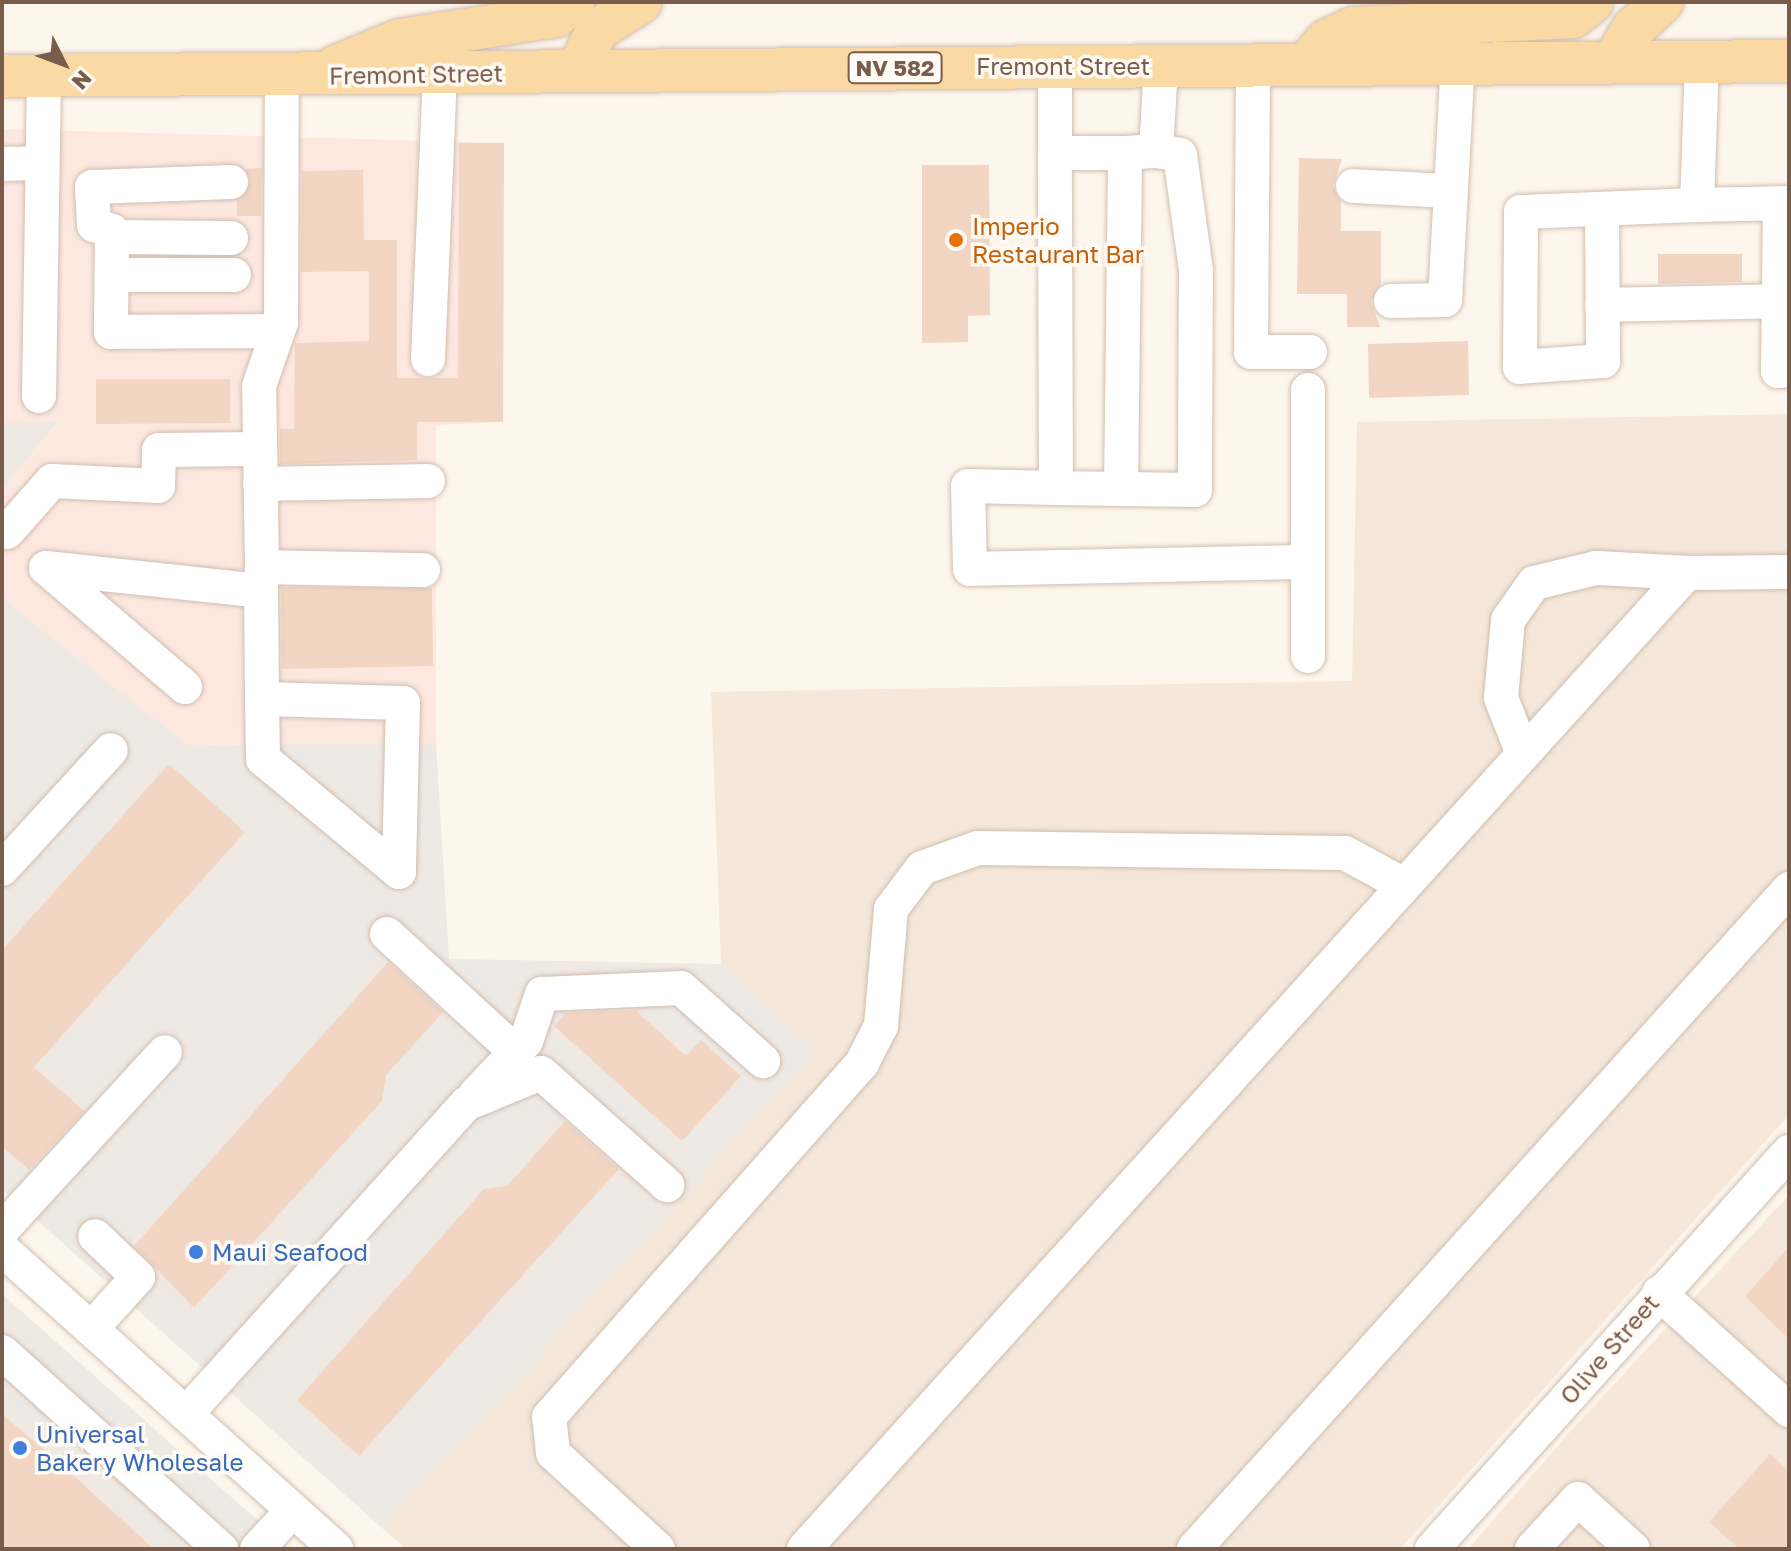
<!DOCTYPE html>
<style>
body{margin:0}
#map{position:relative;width:1791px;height:1551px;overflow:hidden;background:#fdf6ec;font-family:"Golos Text",sans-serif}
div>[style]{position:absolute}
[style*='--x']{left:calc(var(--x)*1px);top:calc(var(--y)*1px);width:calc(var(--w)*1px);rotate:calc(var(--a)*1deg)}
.residential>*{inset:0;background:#f5e8da}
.commercial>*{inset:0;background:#fde8e0}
.industrial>*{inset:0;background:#efe9e4}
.building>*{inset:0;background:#f3d5c3}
.roads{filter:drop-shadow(0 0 2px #d1beb0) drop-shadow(0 0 2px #d1beb0)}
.minor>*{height:34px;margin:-17px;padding:0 17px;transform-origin:17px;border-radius:17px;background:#fff}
.major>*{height:42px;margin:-21px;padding:0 21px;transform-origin:21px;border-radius:21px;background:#fbd9a5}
.dots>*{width:22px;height:22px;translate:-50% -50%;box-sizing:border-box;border:4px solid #fffaf3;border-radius:50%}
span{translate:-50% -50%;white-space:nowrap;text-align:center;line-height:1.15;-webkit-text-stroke:7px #fffaf3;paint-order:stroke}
.shield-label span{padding:2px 6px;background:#fffaf3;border:2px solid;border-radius:6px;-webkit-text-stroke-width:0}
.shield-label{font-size:22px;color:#7a5c4d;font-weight:700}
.street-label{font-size:24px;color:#7a5c4d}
.food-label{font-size:24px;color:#c56008}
.left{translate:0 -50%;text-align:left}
.shop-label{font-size:24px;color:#366cbe}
.frame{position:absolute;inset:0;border:4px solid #7a5c4d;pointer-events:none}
.north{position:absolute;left:24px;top:24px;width:80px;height:80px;-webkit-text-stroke:6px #fffaf3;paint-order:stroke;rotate:132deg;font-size:22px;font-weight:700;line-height:32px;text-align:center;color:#7a5c4d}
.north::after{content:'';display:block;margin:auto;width:28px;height:36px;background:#7a5c4d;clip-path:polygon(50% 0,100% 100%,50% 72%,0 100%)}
</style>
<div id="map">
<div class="residential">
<div style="clip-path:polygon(1789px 414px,1789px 1115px,1400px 1549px,406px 1549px,382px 1528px,817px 1050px,721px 964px,711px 692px,1352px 681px,1357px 422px)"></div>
<div style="clip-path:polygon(1789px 1195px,1789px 1549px,1468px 1549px,1568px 1434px)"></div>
</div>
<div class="commercial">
<div style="clip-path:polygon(2px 129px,504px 143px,503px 422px,436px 425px,436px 743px,188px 745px,2px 598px,2px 489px,59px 423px,2px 423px)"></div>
</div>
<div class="industrial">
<div style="clip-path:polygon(59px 422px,2px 489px,2px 423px)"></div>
<div style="clip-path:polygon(2px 598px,188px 745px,436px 743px,449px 959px,721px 964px,818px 1050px,382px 1528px,2px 1189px)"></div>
<div style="clip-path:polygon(2px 1294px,290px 1549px,2px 1549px)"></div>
</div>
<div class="building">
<div style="clip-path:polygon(459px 143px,504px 143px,503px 422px,417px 422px,417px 460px,280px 464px,280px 429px,294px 429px,295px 343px,369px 341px,369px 271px,301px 272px,302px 171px,363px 170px,364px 240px,397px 240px,397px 378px,458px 378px)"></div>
<div style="clip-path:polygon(1299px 158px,1342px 159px,1333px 186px,1341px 202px,1341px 231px,1381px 231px,1381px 284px,1371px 301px,1380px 327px,1347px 327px,1347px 294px,1297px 294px)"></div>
<div style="clip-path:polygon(922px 165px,989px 165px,990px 315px,968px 316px,968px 342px,922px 343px)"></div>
<div style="clip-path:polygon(262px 168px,261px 216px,237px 216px,237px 200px,251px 182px,245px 169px)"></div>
<div style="clip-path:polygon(1658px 254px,1742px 254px,1742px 282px,1658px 284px)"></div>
<div style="clip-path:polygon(1468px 341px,1469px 395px,1369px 398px,1368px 344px)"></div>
<div style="clip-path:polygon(96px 379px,230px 379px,230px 423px,96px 424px)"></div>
<div style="clip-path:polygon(281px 587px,432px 588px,433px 666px,282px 669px)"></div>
<div style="clip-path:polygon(169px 764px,245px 832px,34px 1067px,84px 1111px,29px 1170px,2px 1146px,2px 950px)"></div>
<div style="clip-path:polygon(388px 962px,443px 1012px,386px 1075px,382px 1101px,194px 1308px,134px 1246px)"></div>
<div style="clip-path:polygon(635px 1010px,686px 1056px,701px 1040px,741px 1076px,682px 1141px,554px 1026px,566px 1013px)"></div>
<div style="clip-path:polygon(565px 1121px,619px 1169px,359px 1456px,297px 1400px,484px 1189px,507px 1186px)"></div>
<div style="clip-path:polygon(1789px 1247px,1789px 1339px,1745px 1296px)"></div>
<div style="clip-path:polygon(2px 1414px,64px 1467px,154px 1549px,2px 1549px)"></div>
<div style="clip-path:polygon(1770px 1454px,1789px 1471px,1789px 1549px,1740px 1549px,1709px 1522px)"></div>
</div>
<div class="roads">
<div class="minor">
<div style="--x:1055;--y:66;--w:87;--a:90"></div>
<div style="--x:1253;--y:66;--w:286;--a:90.4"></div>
<div style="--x:1251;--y:352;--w:59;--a:0"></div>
<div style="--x:1156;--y:151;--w:85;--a:-86.6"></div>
<div style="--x:2;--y:164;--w:40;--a:-1.4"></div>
<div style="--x:231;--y:182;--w:139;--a:177.9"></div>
<div style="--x:92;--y:187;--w:38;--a:87"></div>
<div style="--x:94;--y:225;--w:19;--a:18"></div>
<div style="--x:112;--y:231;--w:101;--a:90.6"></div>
<div style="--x:111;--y:332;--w:167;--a:-0.3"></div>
<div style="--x:1353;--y:186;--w:97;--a:3"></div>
<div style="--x:1780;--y:204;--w:167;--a:90.7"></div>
<div style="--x:1778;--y:371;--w:11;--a:-5"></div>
<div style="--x:1697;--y:205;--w:92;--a:-1.2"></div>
<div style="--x:1602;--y:211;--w:150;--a:89.6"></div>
<div style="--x:1603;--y:361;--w:83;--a:175.9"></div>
<div style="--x:1520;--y:367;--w:155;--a:-89.6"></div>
<div style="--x:1521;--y:212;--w:176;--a:-2.3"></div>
<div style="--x:1697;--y:205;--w:143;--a:-88"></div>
<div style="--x:112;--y:237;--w:119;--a:0.5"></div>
<div style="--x:112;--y:275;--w:122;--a:0"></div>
<div style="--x:1391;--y:301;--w:54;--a:-1.1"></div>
<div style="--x:1445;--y:300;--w:237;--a:-86.9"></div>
<div style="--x:1602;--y:305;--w:187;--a:-1.2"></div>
<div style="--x:428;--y:359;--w:285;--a:-87.6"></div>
<div style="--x:1308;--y:390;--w:266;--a:90"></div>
<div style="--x:39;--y:396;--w:320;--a:-89.1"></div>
<div style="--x:260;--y:484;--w:168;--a:-1"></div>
<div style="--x:1056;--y:488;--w:88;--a:-178.7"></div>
<div style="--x:968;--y:486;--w:83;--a:88.6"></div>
<div style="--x:970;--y:569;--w:338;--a:-1.2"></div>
<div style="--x:1121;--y:489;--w:336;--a:-89.3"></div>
<div style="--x:1125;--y:153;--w:31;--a:-4"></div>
<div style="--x:1156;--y:151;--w:24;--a:9"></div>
<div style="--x:1180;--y:155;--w:117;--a:82.1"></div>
<div style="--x:1196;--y:271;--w:219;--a:90.3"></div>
<div style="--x:1195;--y:490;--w:74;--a:-179.2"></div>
<div style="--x:1121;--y:489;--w:65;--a:-179.1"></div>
<div style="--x:1056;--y:488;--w:335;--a:-90.2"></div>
<div style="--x:1055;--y:153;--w:70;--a:0"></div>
<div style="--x:7;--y:532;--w:68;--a:-48.6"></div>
<div style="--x:52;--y:481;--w:106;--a:2.7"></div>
<div style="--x:158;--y:486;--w:36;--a:-88"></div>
<div style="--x:159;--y:450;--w:101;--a:-0.6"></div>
<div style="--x:262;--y:567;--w:161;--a:1.1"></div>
<div style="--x:185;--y:687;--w:183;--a:-139.4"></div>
<div style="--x:46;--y:568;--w:216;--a:6.1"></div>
<div style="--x:262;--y:699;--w:141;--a:1.6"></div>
<div style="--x:403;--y:703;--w:169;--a:91.4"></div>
<div style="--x:399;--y:872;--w:177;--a:-140.3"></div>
<div style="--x:263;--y:759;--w:60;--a:-91"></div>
<div style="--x:262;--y:699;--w:108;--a:-90.5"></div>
<div style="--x:261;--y:591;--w:24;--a:-88"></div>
<div style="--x:262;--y:567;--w:181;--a:-90.9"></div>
<div style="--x:259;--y:386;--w:67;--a:-70.8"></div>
<div style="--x:281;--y:323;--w:246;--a:-89.8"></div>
<div style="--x:1523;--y:754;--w:60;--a:-111.4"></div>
<div style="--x:1501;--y:698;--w:78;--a:-84.9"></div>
<div style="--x:1508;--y:620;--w:45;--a:-54.9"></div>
<div style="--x:1534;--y:583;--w:64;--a:-13.6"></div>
<div style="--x:1596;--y:568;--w:91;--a:3.1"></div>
<div style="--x:2;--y:869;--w:161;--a:-47.5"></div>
<div style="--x:387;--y:934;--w:175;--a:42.5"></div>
<div style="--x:475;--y:1095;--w:74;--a:-46.6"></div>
<div style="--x:526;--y:1041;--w:50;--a:-71.2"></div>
<div style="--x:542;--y:994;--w:139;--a:-2.5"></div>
<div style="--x:681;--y:988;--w:110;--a:41.7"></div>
<div style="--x:2;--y:1230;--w:241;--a:-47.5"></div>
<div style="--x:2;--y:1249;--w:449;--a:41.9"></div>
<div style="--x:1659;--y:1293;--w:175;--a:42"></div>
<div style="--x:91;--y:1329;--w:70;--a:-47.9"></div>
<div style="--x:138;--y:1277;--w:59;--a:-136.4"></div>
<div style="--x:2;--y:1352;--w:295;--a:42"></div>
<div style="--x:186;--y:1414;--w:418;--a:-47.9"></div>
<div style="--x:466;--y:1104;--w:81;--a:-22.5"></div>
<div style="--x:541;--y:1073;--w:169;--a:41.6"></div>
<div style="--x:257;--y:1549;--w:53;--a:-47.3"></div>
<div style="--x:658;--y:1549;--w:142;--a:-137.6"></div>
<div style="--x:553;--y:1453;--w:36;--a:-96"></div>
<div style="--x:549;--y:1417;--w:473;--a:-48.5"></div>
<div style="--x:862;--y:1063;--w:42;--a:-62.8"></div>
<div style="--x:881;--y:1026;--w:117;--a:-85.1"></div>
<div style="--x:891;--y:909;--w:51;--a:-52.9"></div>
<div style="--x:922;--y:868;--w:59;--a:-19.7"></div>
<div style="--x:978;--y:848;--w:367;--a:0.8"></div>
<div style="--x:1345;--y:853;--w:67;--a:28.5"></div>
<div style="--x:804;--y:1549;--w:1316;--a:-47.86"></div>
<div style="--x:1687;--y:573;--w:102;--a:-0.6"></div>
<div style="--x:1194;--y:1549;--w:889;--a:-47.96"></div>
<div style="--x:1432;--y:1549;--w:534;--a:-48.04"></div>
<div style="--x:1532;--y:1549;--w:68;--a:-47.4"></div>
<div style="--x:1578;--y:1499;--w:74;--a:42.3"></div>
</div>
<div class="major">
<div style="--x:1613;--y:62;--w:39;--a:-59"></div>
<div style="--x:1633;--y:29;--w:40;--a:-43"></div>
<div style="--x:1306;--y:65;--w:31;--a:-50"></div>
<div style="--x:1326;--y:41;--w:31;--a:-25"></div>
<div style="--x:1354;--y:28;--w:219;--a:-2.9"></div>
<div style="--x:1573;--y:17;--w:24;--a:-38"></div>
<div style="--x:335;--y:67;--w:70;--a:-22.6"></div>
<div style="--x:400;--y:40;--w:158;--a:-8.7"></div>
<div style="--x:556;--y:16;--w:22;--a:-39"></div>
<div style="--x:578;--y:71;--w:45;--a:-65.1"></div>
<div style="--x:597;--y:30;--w:52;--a:-32.5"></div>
<div style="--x:2;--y:76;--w:1787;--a:-0.48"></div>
</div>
</div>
<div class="dots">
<div style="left:956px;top:240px;background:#e8710a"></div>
<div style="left:196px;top:1252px;background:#3f7fe0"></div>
<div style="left:20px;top:1448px;background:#3f7fe0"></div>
</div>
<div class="shield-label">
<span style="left:895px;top:68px">NV 582</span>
</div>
<div class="street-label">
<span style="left:1063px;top:66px">Fremont Street</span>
<span style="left:416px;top:74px;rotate:-1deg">Fremont Street</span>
<span style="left:1609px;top:1349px;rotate:-49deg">Olive Street</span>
</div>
<div class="food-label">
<span class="left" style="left:972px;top:240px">Imperio<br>Restaurant Bar</span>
</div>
<div class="shop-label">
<span class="left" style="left:212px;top:1252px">Maui Seafood</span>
<span class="left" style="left:36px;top:1448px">Universal<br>Bakery Wholesale</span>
</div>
<div class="frame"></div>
<div class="north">N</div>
</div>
